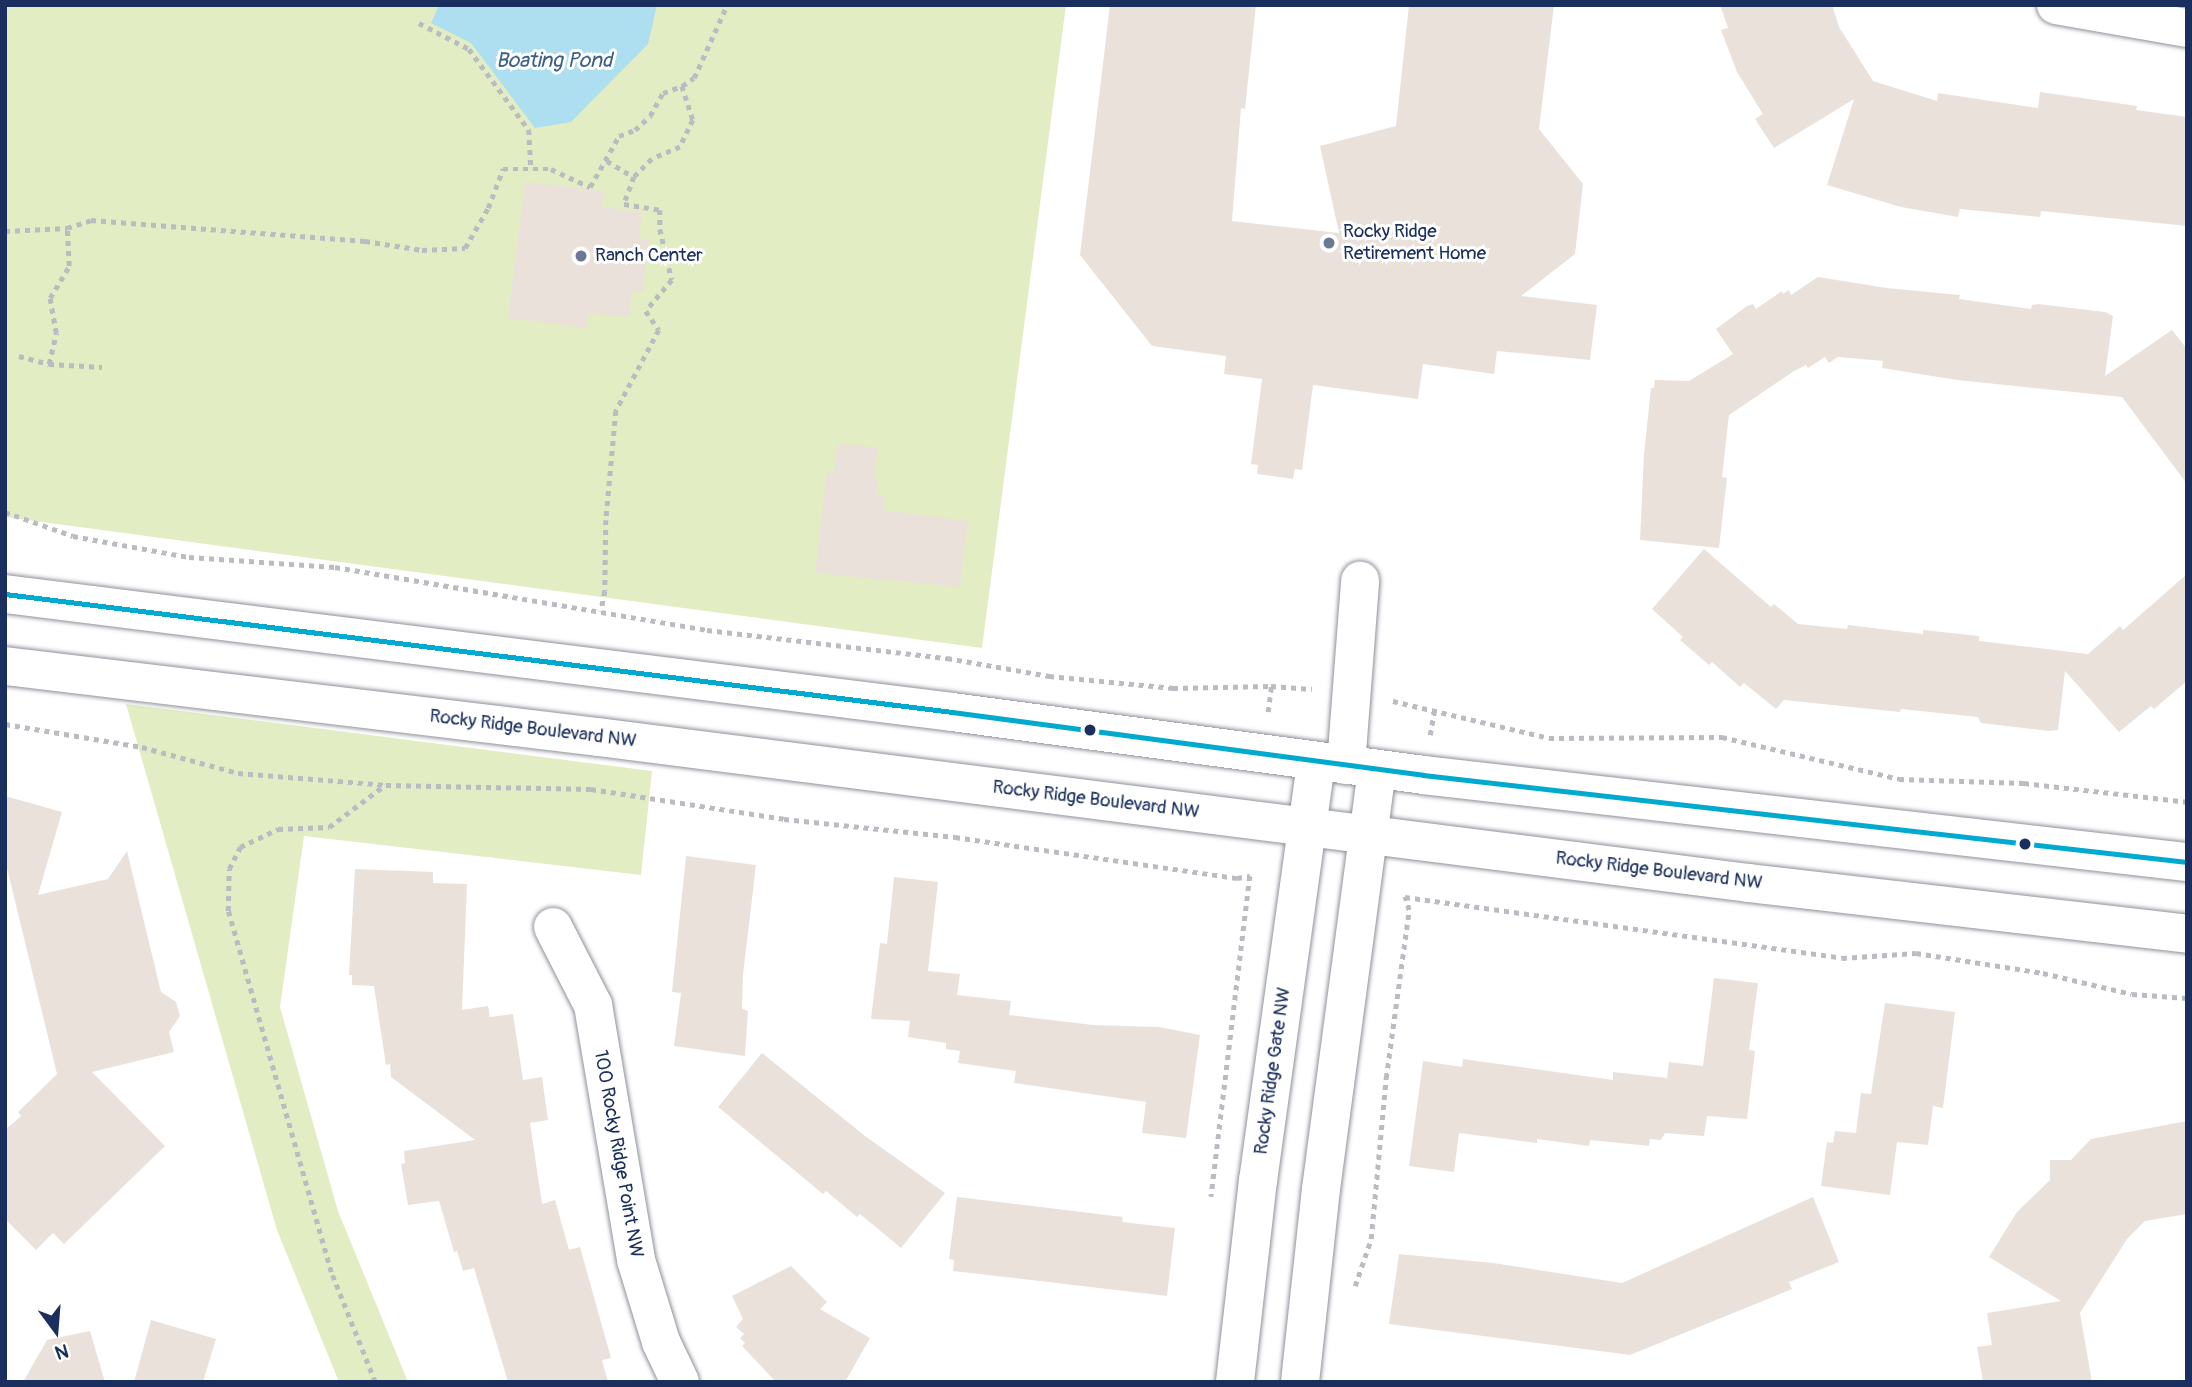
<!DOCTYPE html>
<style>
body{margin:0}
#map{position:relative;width:2192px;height:1387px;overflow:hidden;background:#fff;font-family:Pangolin,sans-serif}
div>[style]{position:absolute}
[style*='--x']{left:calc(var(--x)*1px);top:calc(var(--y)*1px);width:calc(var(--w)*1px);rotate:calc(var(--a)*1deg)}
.green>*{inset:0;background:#e2edc3}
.water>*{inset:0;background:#addff1}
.building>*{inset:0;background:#eae2da}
.path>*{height:4.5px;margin-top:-2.25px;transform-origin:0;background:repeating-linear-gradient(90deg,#b9bcc1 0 5px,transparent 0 10px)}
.roads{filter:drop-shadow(0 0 2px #8e929a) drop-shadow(0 0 2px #8e929a)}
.minor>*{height:38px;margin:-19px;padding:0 19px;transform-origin:19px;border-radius:19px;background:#fff}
.tertiary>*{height:38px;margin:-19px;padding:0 19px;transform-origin:19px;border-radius:19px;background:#fff}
.bus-1>*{height:5px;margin:-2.5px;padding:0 2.5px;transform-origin:2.5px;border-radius:2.5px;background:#00a9ce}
.dots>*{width:19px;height:19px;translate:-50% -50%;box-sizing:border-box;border:4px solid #fff;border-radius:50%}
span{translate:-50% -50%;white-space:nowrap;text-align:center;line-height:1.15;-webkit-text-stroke:6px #fff;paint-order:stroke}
.poi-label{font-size:19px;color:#1b2f5e}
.left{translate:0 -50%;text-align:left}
.street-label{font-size:19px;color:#1b2f5e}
.water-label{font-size:21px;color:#3c6088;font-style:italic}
.frame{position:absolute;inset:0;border:7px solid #1b2f5e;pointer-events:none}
.north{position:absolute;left:21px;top:1296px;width:70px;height:70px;-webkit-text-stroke:5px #fff;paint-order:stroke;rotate:164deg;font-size:19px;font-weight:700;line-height:28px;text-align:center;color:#1b2f5e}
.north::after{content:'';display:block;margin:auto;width:24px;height:32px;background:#1b2f5e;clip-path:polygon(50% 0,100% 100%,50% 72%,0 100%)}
</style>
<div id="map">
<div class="green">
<div style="clip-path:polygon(5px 5px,1066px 5px,982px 648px,5px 517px)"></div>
<div style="clip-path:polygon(126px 704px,652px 771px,641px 875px,304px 836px,280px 1007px,338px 1211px,408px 1382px,339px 1382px,277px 1230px)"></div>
</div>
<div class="water">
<div style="clip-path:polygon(439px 5px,657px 5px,648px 44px,571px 122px,535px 128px,471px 43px,431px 23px)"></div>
</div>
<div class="building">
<div style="clip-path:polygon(1110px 5px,1256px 5px,1245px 109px,1241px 108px,1232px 221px,1339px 233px,1320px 146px,1396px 126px,1409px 5px,1554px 5px,1539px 129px,1583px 184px,1575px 254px,1521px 296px,1597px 305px,1590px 360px,1497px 351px,1494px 374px,1423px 364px,1418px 399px,1313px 385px,1302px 470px,1295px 469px,1293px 479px,1257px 474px,1258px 465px,1251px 464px,1262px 379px,1224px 374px,1226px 356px,1152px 346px,1080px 255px)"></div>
<div style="clip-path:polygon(1720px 5px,1832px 5px,1839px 27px,1873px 81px,1937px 101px,1938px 93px,2038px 108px,2040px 92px,2137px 106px,2136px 110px,2187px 117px,2187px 226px,2041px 211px,2040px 217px,1960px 209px,1958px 217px,1901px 207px,1827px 185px,1854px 99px,1774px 148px,1755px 119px,1763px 114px,1737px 72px,1721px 30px,1728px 28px)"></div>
<div style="clip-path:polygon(525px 182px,604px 191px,602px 207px,642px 212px,639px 238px,649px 240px,643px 292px,632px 290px,629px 317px,589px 313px,587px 328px,508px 318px)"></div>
<div style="clip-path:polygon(1818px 277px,1887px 288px,1960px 295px,1959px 299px,2031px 309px,2032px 305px,2038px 304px,2105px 312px,2113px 316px,2105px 376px,2172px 330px,2187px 349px,2187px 484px,2122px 397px,1957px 380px,1882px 368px,1883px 361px,1838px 357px,1829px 363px,1825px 357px,1808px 368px,1806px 365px,1794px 371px,1729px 415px,1722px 477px,1727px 478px,1719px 548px,1640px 540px,1644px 454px,1651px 388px,1654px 388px,1655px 380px,1689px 381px,1733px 354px,1716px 329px,1747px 306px,1753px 304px,1756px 309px,1782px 291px,1783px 294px,1789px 290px,1791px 295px)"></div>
<div style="clip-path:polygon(838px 443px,878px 448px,874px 477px,878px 477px,876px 494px,885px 495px,884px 510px,968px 521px,960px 587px,815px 573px,827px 471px,834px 471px)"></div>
<div style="clip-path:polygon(1704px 549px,1771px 607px,1774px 604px,1798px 624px,1847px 629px,1848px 625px,1923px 634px,1923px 630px,1979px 636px,1979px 641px,2088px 654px,2120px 626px,2123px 630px,2187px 574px,2187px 681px,2154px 709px,2151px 706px,2119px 732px,2065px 671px,2058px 730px,2049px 731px,1981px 723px,1978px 717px,1901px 709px,1900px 712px,1784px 700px,1776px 709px,1744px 683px,1740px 687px,1712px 662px,1709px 665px,1680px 640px,1683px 637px,1652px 609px)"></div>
<div style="clip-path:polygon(5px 796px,62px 812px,38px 895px,108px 879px,127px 851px,161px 992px,176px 1002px,180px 1016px,169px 1032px,174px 1052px,92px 1072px,165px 1146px,64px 1244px,53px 1233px,36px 1250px,5px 1219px,5px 1130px,21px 1116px,18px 1112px,57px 1074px,5px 860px)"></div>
<div style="clip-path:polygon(686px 856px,756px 865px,743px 975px,742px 1009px,748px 1011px,745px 1056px,674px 1046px,681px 993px,672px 992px)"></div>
<div style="clip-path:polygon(355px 869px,433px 872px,433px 883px,467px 884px,462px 1010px,488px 1006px,490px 1017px,513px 1014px,523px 1080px,542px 1077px,548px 1120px,530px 1123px,542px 1204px,555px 1200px,569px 1250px,580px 1247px,611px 1358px,602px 1360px,608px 1382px,508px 1382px,474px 1268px,463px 1271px,457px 1251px,454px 1252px,439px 1201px,408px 1205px,401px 1164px,405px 1163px,404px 1151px,475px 1140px,391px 1077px,390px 1064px,386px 1065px,374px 986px,352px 985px,352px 975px,349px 975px)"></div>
<div style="clip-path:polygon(894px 877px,938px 882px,928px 971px,960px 974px,957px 995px,1011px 1001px,1009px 1015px,1093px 1025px,1159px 1027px,1200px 1035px,1186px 1138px,1142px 1133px,1146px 1102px,1014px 1083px,1016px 1071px,958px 1063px,960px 1051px,946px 1049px,946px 1043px,908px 1037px,910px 1021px,871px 1019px,880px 943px,887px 944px)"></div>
<div style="clip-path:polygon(1714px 978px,1758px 983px,1749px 1050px,1755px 1051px,1747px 1119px,1707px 1116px,1704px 1136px,1665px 1133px,1661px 1140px,1650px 1139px,1649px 1146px,1590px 1140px,1589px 1146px,1537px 1139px,1537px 1143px,1459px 1133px,1454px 1172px,1409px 1166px,1423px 1061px,1462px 1067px,1463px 1059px,1613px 1080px,1613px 1072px,1667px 1078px,1669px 1062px,1703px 1066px)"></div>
<div style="clip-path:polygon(1885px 1003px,1955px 1012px,1943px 1108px,1933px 1106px,1928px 1145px,1897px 1142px,1890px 1195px,1821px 1186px,1827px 1142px,1833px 1143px,1835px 1131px,1856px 1133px,1861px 1093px,1871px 1094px)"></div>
<div style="clip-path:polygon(762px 1053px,865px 1136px,945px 1193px,901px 1248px,860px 1214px,857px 1217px,826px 1191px,823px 1194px,718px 1107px)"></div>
<div style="clip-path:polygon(2187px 1121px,2187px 1214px,2145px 1221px,2127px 1239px,2080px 1313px,2092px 1382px,1983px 1382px,1977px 1347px,1992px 1345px,1987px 1313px,2061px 1301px,1989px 1257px,2017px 1212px,2050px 1180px,2050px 1160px,2071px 1160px,2091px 1139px)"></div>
<div style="clip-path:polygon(957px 1197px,1123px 1217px,1122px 1222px,1175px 1228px,1167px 1296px,953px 1271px,954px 1260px,949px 1259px)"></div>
<div style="clip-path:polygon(1813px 1197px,1839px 1262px,1789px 1282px,1792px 1289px,1630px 1355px,1389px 1324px,1399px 1254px,1493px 1263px,1622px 1283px)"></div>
<div style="clip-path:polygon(791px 1266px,827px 1302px,820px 1309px,870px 1338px,845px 1382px,776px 1382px,742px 1346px,745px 1343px,740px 1338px,744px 1334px,736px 1327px,743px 1319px,732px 1296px)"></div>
<div style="clip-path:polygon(151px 1320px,216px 1339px,203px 1382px,134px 1382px)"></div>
<div style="clip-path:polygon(90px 1331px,105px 1382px,23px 1382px,47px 1340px)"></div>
</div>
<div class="path">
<div style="--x:419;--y:23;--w:56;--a:27.5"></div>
<div style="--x:469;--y:49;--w:101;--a:53.5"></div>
<div style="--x:529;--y:130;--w:39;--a:87"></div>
<div style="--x:682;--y:86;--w:14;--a:-34"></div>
<div style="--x:694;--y:78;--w:80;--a:-65.7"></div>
<div style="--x:607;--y:161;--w:31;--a:31"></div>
<div style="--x:5;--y:231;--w:62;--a:-2.8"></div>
<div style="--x:19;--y:356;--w:31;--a:15"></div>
<div style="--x:49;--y:364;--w:53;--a:3.2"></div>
<div style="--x:49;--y:364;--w:32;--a:-77"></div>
<div style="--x:56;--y:333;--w:36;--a:-100"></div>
<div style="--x:50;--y:298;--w:37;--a:-59"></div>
<div style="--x:69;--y:266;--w:38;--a:-93"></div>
<div style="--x:67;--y:228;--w:25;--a:-18"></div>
<div style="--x:91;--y:220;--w:275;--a:4.4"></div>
<div style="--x:365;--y:241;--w:58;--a:9"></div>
<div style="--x:422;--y:250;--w:43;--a:-2.7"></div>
<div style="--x:465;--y:248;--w:46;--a:-60.1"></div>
<div style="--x:488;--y:208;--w:42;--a:-69"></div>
<div style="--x:503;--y:169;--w:48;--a:0"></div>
<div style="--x:551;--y:169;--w:43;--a:24.8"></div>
<div style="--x:590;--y:187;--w:59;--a:-60.4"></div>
<div style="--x:619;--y:136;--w:17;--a:-21"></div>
<div style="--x:635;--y:130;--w:21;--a:-43"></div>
<div style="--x:650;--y:116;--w:26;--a:-61"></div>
<div style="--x:663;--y:93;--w:20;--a:-20"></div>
<div style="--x:682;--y:86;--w:36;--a:72"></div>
<div style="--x:693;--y:120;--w:30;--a:116"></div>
<div style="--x:680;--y:147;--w:30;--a:157"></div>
<div style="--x:652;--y:159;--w:25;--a:135"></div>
<div style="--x:634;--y:177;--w:29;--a:110"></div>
<div style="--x:624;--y:204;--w:36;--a:9"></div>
<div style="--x:660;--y:210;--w:19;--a:90"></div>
<div style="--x:660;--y:229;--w:52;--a:76.8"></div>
<div style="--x:672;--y:280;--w:40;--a:130"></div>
<div style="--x:646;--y:311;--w:23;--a:56"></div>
<div style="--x:659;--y:330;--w:92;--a:118"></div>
<div style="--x:616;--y:411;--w:109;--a:95.2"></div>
<div style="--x:606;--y:520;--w:71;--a:90.8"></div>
<div style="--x:605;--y:591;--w:21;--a:101"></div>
<div style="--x:5;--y:512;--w:72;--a:19.4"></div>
<div style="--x:73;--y:536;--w:118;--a:10.3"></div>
<div style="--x:189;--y:557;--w:146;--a:3.9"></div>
<div style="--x:335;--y:567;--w:377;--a:9.6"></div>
<div style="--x:707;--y:630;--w:242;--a:6.7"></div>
<div style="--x:947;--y:658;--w:104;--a:10"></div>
<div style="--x:1049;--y:676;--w:125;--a:5.5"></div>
<div style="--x:1173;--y:688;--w:98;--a:-1.2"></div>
<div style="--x:1271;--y:686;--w:41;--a:4.2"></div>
<div style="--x:1393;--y:701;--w:160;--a:13.3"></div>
<div style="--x:1549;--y:738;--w:173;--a:-0.3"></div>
<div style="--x:1722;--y:737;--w:182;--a:13.3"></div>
<div style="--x:1899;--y:779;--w:125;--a:1.8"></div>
<div style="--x:2024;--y:783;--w:164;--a:6.6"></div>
<div style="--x:1268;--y:712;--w:26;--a:-83"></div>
<div style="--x:5;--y:724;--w:139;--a:9.5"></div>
<div style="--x:142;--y:747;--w:99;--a:15.2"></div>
<div style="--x:238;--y:773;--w:148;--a:4.6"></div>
<div style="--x:386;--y:785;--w:205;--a:1.1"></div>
<div style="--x:591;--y:789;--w:195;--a:8.8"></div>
<div style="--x:784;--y:819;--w:172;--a:6"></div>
<div style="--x:955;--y:837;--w:285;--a:8.3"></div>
<div style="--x:1237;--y:878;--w:13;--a:-9"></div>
<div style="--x:1250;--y:876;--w:323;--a:96.9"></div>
<div style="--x:1430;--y:735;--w:23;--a:-80"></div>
<div style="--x:1355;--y:1286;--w:50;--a:-71.2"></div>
<div style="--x:1371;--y:1239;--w:162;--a:-84.7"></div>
<div style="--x:1386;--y:1078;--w:170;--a:-82.2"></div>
<div style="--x:1409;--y:910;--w:14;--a:-107"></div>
<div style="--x:1405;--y:897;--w:441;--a:7.9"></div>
<div style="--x:1842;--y:958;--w:74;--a:-3.9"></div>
<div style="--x:1916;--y:953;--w:129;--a:8.9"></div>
<div style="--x:2043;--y:973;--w:91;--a:13.3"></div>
<div style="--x:2132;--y:994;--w:55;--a:4.2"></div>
<div style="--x:375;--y:1382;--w:118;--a:-111.8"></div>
<div style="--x:331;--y:1272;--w:375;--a:-105.9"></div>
<div style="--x:228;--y:911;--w:42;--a:-88.6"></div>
<div style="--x:229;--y:869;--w:25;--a:-63"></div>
<div style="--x:240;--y:847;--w:42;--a:-25.3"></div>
<div style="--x:278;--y:829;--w:51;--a:-2.2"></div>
<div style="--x:329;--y:827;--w:70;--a:-36.9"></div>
</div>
<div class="roads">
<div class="minor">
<div style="--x:2056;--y:5;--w:133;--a:10"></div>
<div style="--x:1346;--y:765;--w:185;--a:-85.6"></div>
<div style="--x:553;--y:927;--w:88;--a:62.9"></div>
<div style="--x:593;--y:1005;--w:259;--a:80.4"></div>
<div style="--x:636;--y:1260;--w:86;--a:73"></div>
<div style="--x:661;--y:1342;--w:44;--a:64.6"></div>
<div style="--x:1235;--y:1382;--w:202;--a:-83.5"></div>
<div style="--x:1258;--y:1181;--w:424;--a:-82.1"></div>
<div style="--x:1300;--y:1382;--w:194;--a:-83.8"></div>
<div style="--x:1321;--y:1189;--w:424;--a:-82.4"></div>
</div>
<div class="tertiary">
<div style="--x:5;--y:594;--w:954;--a:7.1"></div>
<div style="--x:952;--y:712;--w:475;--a:7.6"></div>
<div style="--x:1423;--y:775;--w:769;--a:6.5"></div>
<div style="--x:5;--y:666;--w:597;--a:6.83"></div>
<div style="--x:598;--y:737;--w:1160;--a:7.23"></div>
<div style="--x:1749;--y:883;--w:441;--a:6.6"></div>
</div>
</div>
<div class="bus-1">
<div style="--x:5;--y:594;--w:954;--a:7.1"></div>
<div style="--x:952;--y:712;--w:475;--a:7.6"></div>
<div style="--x:1423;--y:775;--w:769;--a:6.5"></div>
</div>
<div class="dots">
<div style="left:1329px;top:243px;background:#6b7896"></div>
<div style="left:581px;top:256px;background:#6b7896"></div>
<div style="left:1090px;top:730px;background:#1b2f5e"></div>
<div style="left:2025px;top:844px;background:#1b2f5e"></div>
</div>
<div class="poi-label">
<span class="left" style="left:1343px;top:243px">Rocky Ridge<br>Retirement Home</span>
<span class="left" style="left:595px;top:256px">Ranch Center</span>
</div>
<div class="street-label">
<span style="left:533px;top:729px;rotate:7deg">Rocky Ridge Boulevard NW</span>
<span style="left:1096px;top:800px;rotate:7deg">Rocky Ridge Boulevard NW</span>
<span style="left:1659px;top:871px;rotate:7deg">Rocky Ridge Boulevard NW</span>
<span style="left:1273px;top:1071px;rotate:-82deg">Rocky Ridge Gate NW</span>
<span style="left:618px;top:1154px;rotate:80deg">100 Rocky Ridge Point NW</span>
</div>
<div class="water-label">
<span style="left:554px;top:61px">Boating Pond</span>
</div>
<div class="frame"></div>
<div class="north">N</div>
</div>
